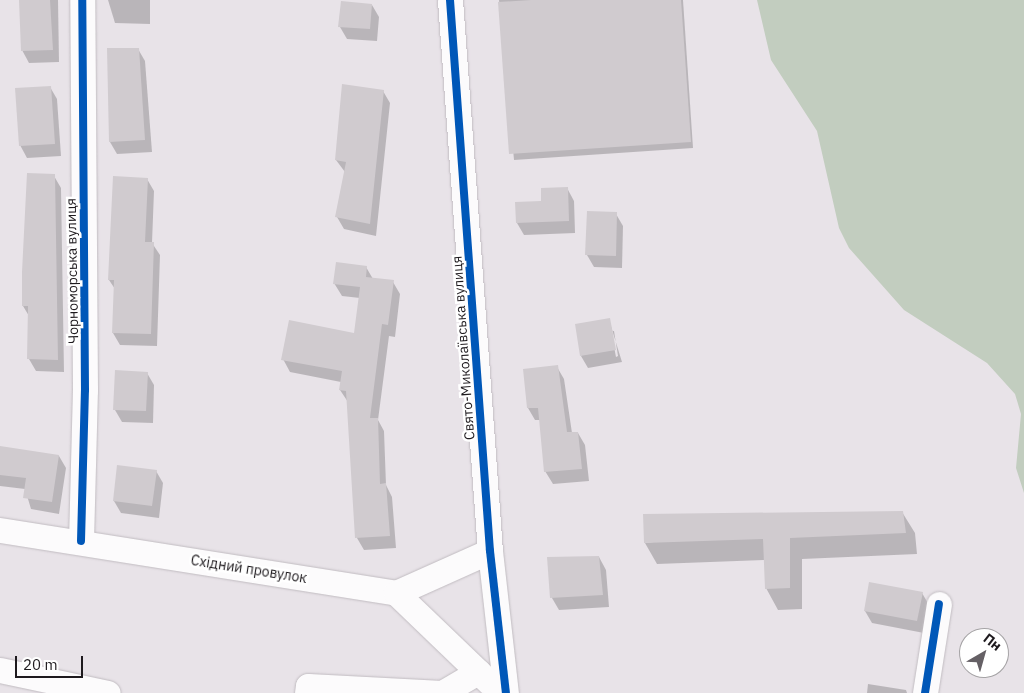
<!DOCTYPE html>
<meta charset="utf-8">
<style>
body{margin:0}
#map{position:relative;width:1024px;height:693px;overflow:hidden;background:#e8e3e8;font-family:"IBM Plex Sans",sans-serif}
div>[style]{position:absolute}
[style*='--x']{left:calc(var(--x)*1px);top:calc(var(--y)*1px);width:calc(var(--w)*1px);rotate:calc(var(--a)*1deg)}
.green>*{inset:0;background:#c2cdbf}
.shadow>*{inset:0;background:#0003}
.building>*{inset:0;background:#d0cbcf}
.roads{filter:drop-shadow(0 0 1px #c1bcc1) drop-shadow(0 0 1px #c1bcc1)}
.minor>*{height:25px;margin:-12.5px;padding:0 12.5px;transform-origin:12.5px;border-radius:12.5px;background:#fcfbfc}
.cycleway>*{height:8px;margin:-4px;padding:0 4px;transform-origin:4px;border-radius:4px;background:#0057b8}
span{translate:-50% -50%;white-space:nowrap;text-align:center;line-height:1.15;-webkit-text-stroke:5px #fff;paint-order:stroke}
.street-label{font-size:14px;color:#1e1a1e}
.north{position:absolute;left:959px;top:628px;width:50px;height:50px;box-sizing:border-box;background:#fff;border:1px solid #a5a3a5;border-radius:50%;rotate:38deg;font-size:14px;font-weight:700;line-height:20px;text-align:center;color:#1e1a1e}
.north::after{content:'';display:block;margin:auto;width:18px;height:22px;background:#656065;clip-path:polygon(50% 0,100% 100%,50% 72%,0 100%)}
.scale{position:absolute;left:15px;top:656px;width:68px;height:22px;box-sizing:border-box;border:2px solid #1e1a1e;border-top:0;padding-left:6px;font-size:15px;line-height:18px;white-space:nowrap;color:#1e1a1e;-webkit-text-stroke:4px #fff;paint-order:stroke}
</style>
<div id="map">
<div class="green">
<div style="clip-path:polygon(757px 0,1024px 0,1024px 493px,1016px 468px,1021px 414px,1015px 394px,987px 363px,904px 310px,849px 248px,839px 228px,817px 131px,771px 60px)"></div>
</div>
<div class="shadow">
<div style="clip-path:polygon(21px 0,58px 0,59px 62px,29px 63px,22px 50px)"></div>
<div style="clip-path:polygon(108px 0,150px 0,150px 24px,115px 23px)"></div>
<div style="clip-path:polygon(499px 0,683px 0,693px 148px,514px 160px)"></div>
<div style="clip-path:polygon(372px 5px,379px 17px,377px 41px,347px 39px,340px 27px)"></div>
<div style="clip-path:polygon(138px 49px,145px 61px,152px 152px,117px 154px,110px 142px)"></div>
<div style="clip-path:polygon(50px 87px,57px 99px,61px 156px,27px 158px,20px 145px)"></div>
<div style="clip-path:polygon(383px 91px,390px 103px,376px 236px,344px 229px,337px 217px,345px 172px,336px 160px)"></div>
<div style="clip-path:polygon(54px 176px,61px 188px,64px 372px,36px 371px,29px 359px,29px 316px,23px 306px)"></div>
<div style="clip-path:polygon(147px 179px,154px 191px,152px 243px,160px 255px,157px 346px,120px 345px,113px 333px,115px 289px,109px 280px)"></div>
<div style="clip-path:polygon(567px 188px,574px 201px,575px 233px,524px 235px,517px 223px)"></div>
<div style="clip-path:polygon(616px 214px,623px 226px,622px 268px,594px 267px,587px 255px)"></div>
<div style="clip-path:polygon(366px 267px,373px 279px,393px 282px,400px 294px,395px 337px,389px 336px,378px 420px,384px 431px,386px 485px,392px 497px,396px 548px,364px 550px,357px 538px,348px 402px,340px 390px,341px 382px,290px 372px,283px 359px,355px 334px,360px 298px,342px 296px,334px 283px)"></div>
<div style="clip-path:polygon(evenodd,609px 320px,622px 362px,588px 368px,581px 356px,609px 320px,611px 331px,614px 331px,618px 356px,616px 357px,611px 331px)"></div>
<div style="clip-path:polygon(557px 367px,564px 379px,572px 433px,578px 433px,585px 445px,589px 481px,553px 484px,545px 471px,540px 420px,535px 420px,528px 408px)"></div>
<div style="clip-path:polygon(147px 373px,154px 385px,153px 423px,122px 422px,115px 410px)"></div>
<div style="clip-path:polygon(0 447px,59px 456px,66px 468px,59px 514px,31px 509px,25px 489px,0 486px)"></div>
<div style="clip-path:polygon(156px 471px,163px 483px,159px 518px,121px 513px,114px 501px)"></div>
<div style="clip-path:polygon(902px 512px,915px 533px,917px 554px,802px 559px,802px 609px,778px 610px,766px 588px,765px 560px,657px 564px,645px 543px)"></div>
<div style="clip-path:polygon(599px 557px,606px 570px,609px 607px,559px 610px,552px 598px,548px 558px)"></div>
<div style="clip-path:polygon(922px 593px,929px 605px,924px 633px,872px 623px,865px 611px)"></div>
<div style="clip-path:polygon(868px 684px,906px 690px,907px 693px,867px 693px)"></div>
</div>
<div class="building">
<div style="clip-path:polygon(19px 0,50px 0,53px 50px,21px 51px)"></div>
<div style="clip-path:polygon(531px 0,681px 0,691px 142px,509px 154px,498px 2px)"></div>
<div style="clip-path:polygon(341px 1px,372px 4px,370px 29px,338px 27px)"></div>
<div style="clip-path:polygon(107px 48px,139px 48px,145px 140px,109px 142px)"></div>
<div style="clip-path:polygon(342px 84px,384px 90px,370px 224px,335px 217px,346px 162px,335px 160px)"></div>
<div style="clip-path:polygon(51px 86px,55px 144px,19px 146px,15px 88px)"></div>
<div style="clip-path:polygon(27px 173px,55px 174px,58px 360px,27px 359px,28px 306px,22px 306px,22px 272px)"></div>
<div style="clip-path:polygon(113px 176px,148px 178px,145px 242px,154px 242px,151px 334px,112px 333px,114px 280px,108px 280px)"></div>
<div style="clip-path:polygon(568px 187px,569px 221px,516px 223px,515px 202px,541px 201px,541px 188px)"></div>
<div style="clip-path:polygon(587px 211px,617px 212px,616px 256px,585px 255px)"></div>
<div style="clip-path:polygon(336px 262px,367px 266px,366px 277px,394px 280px,388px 325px,382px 324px,370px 418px,378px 418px,380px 484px,386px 483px,390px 536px,355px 538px,346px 391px,339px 390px,342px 371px,281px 360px,289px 320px,354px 333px,360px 287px,333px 284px)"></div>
<div style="clip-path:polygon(610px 318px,616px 350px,580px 356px,575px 324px)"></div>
<div style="clip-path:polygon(558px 365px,567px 432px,578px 432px,582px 469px,544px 472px,538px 408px,527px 408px,523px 369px)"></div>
<div style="clip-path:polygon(115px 370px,148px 372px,146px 411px,113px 410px)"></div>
<div style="clip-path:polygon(0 446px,59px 455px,52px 502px,23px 498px,26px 478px,0 475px)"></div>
<div style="clip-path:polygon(117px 465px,157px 470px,152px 506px,113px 501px)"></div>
<div style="clip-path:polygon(903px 511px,906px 533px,790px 538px,790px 588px,765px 589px,763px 539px,644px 543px,643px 514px)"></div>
<div style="clip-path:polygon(599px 556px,603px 595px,550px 598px,547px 557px)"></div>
<div style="clip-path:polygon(869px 582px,923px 592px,917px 621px,864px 611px)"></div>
</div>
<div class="roads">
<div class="minor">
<div style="--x:450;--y:0;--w:552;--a:85.85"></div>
<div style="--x:490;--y:551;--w:143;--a:83.6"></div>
<div style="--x:0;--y:530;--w:401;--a:9"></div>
<div style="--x:396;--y:593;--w:103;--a:-24.1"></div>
<div style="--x:81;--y:541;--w:151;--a:-88.5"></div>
<div style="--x:85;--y:390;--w:390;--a:-90.4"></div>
<div style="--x:396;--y:593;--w:130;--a:43.8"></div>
<div style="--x:0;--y:670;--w:110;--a:12"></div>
<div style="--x:307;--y:693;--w:7;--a:-82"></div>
<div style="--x:308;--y:686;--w:134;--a:3"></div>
<div style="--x:442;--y:693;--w:42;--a:-30.3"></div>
<div style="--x:925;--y:693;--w:90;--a:-81.1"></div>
</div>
</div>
<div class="cycleway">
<div style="--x:450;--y:0;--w:552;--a:85.85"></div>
<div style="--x:490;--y:551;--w:143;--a:83.6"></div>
<div style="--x:81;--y:541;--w:151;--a:-88.5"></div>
<div style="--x:85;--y:390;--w:390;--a:-90.4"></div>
<div style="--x:925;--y:693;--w:90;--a:-81.1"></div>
</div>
<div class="street-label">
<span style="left:72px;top:271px;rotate:-91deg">Чорноморська вулиця</span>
<span style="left:463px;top:348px;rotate:-94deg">Свято-Миколаївська вулиця</span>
<span style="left:249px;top:569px;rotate:9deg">Східний провулок</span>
</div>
<div class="north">Пн</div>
<div class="scale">20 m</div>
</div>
